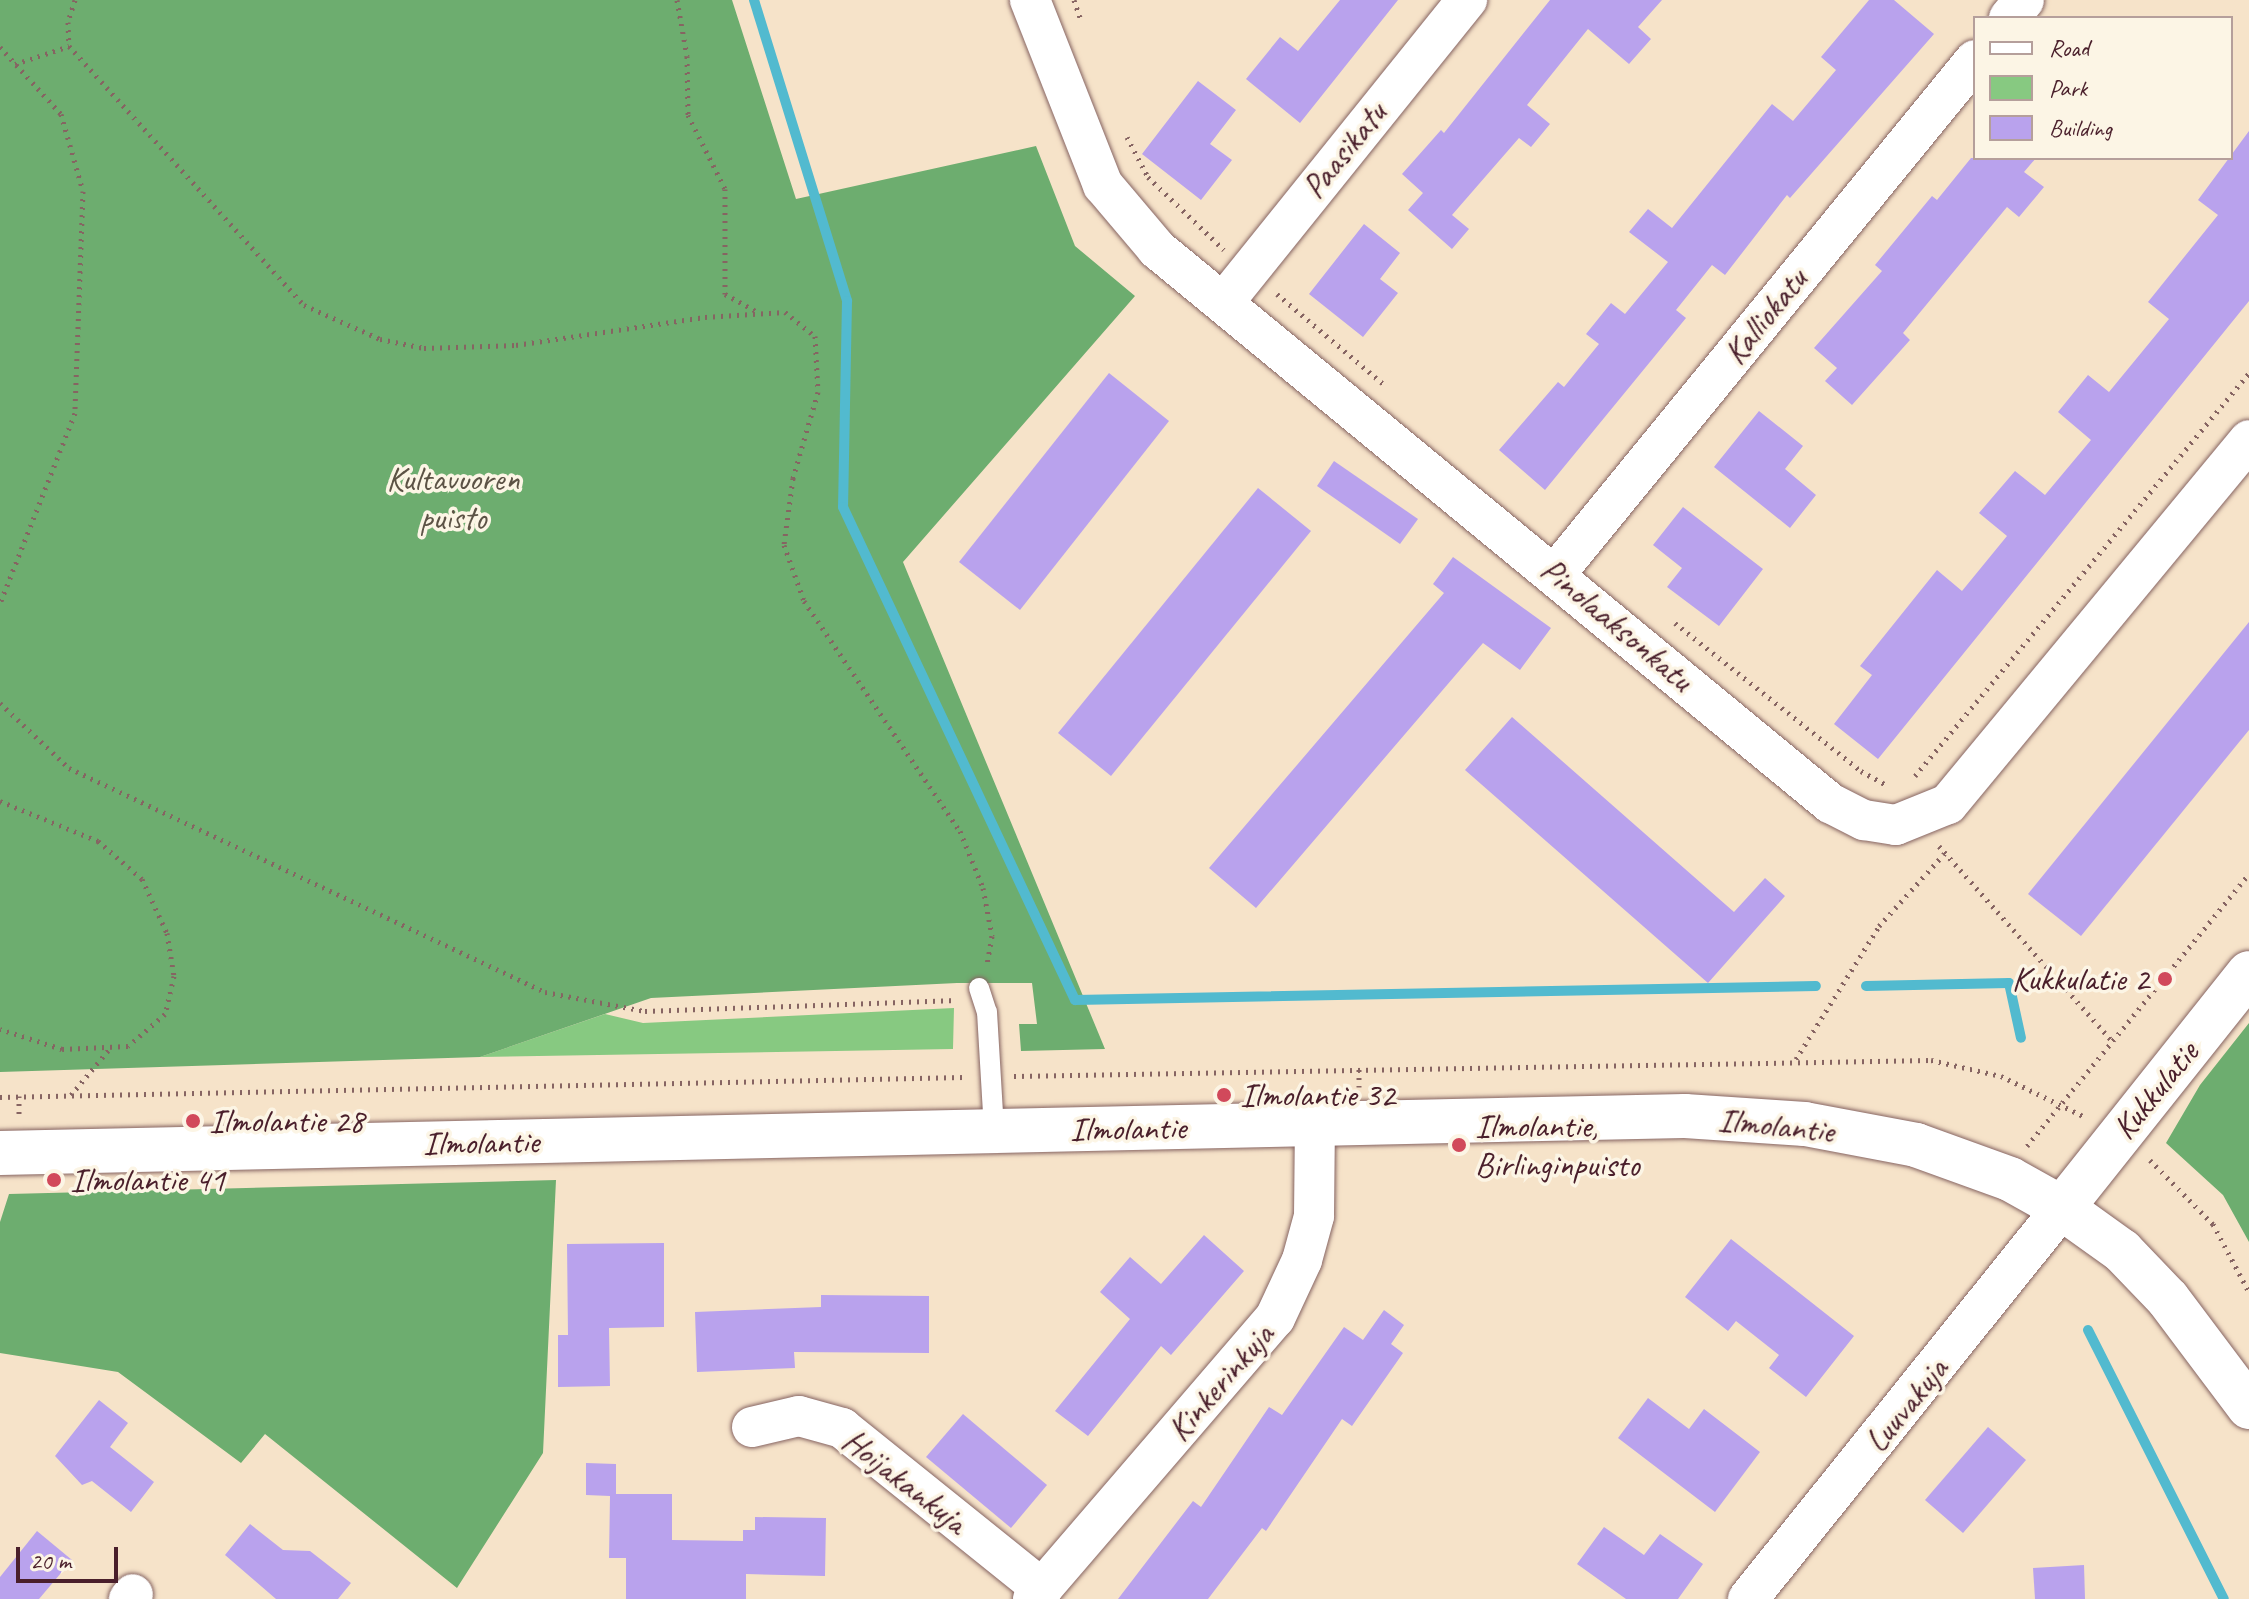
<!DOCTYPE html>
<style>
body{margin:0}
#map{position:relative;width:2249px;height:1599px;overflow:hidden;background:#f6e3c9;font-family:Caveat,sans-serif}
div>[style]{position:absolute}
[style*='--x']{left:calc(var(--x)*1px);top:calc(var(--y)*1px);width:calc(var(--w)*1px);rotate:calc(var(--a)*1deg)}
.green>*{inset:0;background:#87c981}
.forest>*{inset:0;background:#6dad6f}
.stream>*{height:10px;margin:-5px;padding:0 5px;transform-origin:5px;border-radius:5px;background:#52bacf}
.building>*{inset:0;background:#b9a2ed}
.path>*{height:5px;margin-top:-2.5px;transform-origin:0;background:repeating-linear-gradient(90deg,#866462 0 2px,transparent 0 8px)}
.roads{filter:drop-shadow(0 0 2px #866462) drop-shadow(0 0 2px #866462)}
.lane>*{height:20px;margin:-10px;padding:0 10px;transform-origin:10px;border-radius:10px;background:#fff}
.street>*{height:40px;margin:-20px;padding:0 20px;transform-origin:20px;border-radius:20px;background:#fff}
.secondary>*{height:44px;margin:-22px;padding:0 22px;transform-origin:22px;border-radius:22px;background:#fff}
.dots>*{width:22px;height:22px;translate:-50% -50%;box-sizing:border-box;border:4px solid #fcf5e5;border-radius:50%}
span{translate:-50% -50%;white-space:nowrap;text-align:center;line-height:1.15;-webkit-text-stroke:7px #fcf5e5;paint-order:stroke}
.street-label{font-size:34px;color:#4a1f2b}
.park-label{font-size:34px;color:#5c5245}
.poi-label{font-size:34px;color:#4a1f2b}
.right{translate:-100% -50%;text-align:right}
.left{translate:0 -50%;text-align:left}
.legend{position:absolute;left:1973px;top:16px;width:260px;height:144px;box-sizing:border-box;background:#fcf5e5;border:2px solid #b59f9b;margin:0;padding:10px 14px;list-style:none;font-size:24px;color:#4a1f2b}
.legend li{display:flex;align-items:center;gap:16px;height:40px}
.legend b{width:40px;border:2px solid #b59f9b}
.scale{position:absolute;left:16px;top:1547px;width:102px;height:36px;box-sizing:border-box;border:4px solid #4a1f2b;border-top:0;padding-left:10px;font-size:24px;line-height:28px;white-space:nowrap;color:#4a1f2b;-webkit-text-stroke:6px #fcf5e5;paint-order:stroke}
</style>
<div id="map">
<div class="green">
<div style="clip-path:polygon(954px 1008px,953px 1049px,480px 1057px,605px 1014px,643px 1023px)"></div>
</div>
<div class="forest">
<div style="clip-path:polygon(0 0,732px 0,796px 199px,1036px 146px,1075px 246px,1135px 296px,903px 562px,1105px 1049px,1021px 1051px,1019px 1024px,1037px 1024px,1032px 983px,957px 983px,651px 998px,480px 1057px,0 1072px)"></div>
<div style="clip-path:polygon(2249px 1023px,2249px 1242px,2223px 1195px,2166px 1143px,2200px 1085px)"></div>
<div style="clip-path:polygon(556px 1180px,543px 1453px,457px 1588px,265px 1434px,241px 1463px,118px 1372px,0 1353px,0 1222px,9px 1194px)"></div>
</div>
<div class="stream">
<div style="--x:754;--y:0;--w:315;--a:72.8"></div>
<div style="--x:847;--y:301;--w:206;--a:91.1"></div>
<div style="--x:843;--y:507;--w:545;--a:64.8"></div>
<div style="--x:1075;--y:1000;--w:741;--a:-1.08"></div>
<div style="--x:1866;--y:986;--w:143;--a:-1.2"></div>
<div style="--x:2009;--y:983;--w:56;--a:77.7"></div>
<div style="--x:2088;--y:1330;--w:301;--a:63.2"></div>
</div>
<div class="building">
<div style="clip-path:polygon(1340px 0,1398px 0,1300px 123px,1246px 79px,1280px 37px,1298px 51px)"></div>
<div style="clip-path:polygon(1550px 0,1662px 0,1638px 27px,1651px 39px,1629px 64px,1588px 29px,1527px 105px,1550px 124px,1531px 147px,1519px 138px,1452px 215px,1469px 229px,1452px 249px,1408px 210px,1423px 193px,1402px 174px,1441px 130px,1444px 133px)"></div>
<div style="clip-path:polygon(1869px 0,1894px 0,1934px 34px,1790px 198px,1787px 195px,1725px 275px,1712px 265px,1676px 310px,1686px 318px,1545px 490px,1499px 450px,1558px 382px,1564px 387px,1599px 344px,1586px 334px,1611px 303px,1625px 314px,1668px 262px,1629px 232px,1648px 209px,1672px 228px,1772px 104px,1793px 121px,1836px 70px,1821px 57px)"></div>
<div style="clip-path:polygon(1198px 81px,1236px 110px,1210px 144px,1232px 160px,1201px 200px,1142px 154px)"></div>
<div style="clip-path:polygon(2249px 131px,2249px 301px,1878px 759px,1834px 724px,1872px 675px,1860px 666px,1937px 570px,1962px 591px,2007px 536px,1979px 513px,2015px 471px,2045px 495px,2091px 440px,2058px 412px,2088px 375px,2109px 392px,2169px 319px,2148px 302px,2218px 215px,2198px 200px)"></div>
<div style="clip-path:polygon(1971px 158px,2036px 158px,2024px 172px,2044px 187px,2019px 217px,2007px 207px,1903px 333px,1910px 340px,1852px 405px,1825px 381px,1837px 368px,1814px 348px,1882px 271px,1875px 265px,1932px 196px,1937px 200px)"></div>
<div style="clip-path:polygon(1364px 224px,1400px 253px,1380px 279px,1398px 293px,1363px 337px,1309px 294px)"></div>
<div style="clip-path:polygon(1109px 373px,1169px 421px,1020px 610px,959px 562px)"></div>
<div style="clip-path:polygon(1759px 411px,1803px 446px,1785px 469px,1816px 495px,1790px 528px,1714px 467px)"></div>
<div style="clip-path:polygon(1334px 461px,1418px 519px,1400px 544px,1317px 486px)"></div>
<div style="clip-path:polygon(1258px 488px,1311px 531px,1111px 776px,1058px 733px)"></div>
<div style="clip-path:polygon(1683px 507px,1763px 569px,1719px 626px,1667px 587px,1682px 568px,1653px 545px)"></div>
<div style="clip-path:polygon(1453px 557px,1551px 628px,1520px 670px,1483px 643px,1256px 908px,1209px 868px,1444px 593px,1433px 584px)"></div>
<div style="clip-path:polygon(2249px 622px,2249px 730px,2081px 936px,2028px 894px)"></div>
<div style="clip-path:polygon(1512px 717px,1734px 912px,1765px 878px,1785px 896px,1708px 983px,1465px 770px)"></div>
<div style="clip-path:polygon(1204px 1235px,1244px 1271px,1171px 1355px,1161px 1346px,1088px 1436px,1055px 1411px,1130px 1319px,1100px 1292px,1130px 1257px,1161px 1284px)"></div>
<div style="clip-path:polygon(1731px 1239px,1854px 1336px,1806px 1397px,1769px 1368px,1779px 1355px,1736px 1321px,1728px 1331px,1685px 1297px)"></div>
<div style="clip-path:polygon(664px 1243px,664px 1327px,609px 1328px,610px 1386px,558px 1387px,558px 1335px,568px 1335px,567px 1244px)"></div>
<div style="clip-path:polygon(821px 1295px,929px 1296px,929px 1353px,794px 1352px,795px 1368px,697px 1372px,695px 1312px,821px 1307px)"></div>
<div style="clip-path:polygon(1384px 1310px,1404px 1325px,1391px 1344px,1403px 1353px,1352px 1426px,1342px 1419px,1266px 1531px,1262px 1528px,1208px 1599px,1118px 1599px,1193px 1501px,1201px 1507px,1269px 1407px,1282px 1415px,1344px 1327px,1363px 1340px)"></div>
<div style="clip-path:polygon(1648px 1398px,1689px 1429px,1704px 1409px,1760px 1452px,1715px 1512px,1618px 1438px)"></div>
<div style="clip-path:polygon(99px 1400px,128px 1423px,110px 1447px,154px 1482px,131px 1512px,92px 1481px,82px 1485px,55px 1456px)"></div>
<div style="clip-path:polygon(963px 1414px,1047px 1485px,1011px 1528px,926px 1457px)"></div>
<div style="clip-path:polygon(1988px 1427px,2026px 1460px,1963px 1533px,1925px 1500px)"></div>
<div style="clip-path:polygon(586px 1463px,616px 1464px,616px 1494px,672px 1494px,672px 1540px,743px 1541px,743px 1530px,755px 1530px,755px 1517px,826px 1518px,825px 1576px,746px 1574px,746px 1599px,626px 1599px,626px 1558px,609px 1558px,610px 1496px,586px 1495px)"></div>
<div style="clip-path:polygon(250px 1524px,283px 1550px,310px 1551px,351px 1583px,338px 1599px,276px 1599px,225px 1555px)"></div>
<div style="clip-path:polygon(1604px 1527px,1644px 1555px,1660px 1534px,1703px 1564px,1678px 1599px,1626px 1599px,1577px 1564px)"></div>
<div style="clip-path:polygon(37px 1531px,72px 1560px,39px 1599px,0 1599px,0 1577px)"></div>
<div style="clip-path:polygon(2084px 1565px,2085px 1599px,2035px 1599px,2033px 1568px)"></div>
</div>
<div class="path">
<div style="--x:75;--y:0;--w:23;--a:108"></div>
<div style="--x:68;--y:22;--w:24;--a:88"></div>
<div style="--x:69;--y:46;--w:350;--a:47.8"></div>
<div style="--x:304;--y:305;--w:83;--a:24.1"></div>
<div style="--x:380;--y:339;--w:45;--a:11.6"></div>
<div style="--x:424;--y:348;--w:92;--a:-1.9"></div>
<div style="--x:516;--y:345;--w:191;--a:-8.4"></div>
<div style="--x:705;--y:317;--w:80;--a:-3.6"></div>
<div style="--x:785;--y:312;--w:38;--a:39"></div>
<div style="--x:815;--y:336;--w:56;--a:86.9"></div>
<div style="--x:818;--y:392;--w:90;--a:106.2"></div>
<div style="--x:793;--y:478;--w:68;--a:97.7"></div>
<div style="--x:784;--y:545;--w:59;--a:70.3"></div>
<div style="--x:804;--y:601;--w:278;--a:55.9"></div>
<div style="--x:960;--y:831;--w:61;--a:68"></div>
<div style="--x:983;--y:888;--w:49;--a:79.4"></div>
<div style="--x:992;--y:936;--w:29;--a:100"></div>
<div style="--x:677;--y:0;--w:57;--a:79.9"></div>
<div style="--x:687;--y:56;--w:59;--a:89"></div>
<div style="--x:688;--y:115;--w:83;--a:63.4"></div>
<div style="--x:725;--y:189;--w:105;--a:90"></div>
<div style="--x:725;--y:294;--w:39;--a:29"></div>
<div style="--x:1074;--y:0;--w:21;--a:71"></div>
<div style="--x:0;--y:47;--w:91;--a:47.7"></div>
<div style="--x:61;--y:114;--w:80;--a:74.1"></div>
<div style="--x:83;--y:191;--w:222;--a:92.1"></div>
<div style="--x:75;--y:413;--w:204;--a:111.5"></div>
<div style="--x:15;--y:64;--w:57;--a:-18.4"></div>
<div style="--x:1127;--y:137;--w:45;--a:62.3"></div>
<div style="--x:1148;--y:177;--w:105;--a:43.8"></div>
<div style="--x:1277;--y:294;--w:143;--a:40.2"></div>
<div style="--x:1675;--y:623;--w:238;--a:38.5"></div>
<div style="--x:1861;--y:771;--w:29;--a:29"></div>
<div style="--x:0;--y:703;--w:95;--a:43.3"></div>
<div style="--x:69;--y:768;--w:526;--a:25.2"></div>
<div style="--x:545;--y:992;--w:102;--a:10.8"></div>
<div style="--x:645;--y:1011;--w:312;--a:-2"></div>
<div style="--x:1915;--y:776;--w:523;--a:-50.35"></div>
<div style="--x:0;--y:801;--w:106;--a:22.2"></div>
<div style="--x:98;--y:841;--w:58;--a:40.8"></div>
<div style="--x:142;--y:879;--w:60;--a:65.2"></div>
<div style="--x:167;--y:933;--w:44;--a:80.8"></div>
<div style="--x:174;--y:976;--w:39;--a:103"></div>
<div style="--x:165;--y:1014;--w:49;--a:139.1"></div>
<div style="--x:128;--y:1046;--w:66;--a:177.4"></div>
<div style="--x:62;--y:1049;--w:65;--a:-162.1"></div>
<div style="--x:1939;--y:846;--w:262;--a:48.4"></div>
<div style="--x:1796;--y:1059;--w:157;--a:-58"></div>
<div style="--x:1879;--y:926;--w:98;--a:-47.9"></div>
<div style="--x:1014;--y:1076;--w:917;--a:-1"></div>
<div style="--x:1931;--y:1060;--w:72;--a:12.9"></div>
<div style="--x:2001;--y:1076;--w:93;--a:26"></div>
<div style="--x:1359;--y:1087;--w:19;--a:-90"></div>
<div style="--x:71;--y:1095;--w:62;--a:-50.2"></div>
<div style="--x:19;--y:1096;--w:19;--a:90"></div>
<div style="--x:0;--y:1097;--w:964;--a:-1.19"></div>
<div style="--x:2027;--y:1146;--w:351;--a:-50.8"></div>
<div style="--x:2150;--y:1160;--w:90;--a:45.5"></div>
<div style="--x:2213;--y:1224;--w:77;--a:62.1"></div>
</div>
<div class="roads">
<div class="lane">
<div style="--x:979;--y:988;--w:25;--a:72"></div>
<div style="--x:987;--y:1012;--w:119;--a:86.6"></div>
</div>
<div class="street">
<div style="--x:1030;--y:0;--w:199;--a:68.5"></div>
<div style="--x:1103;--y:185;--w:84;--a:49.8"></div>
<div style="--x:1157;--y:249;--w:872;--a:39.46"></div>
<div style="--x:1830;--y:803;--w:38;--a:27"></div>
<div style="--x:1864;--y:820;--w:32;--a:9"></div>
<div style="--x:1896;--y:825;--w:56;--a:-22"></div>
<div style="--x:1948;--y:804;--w:472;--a:-50.4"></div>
<div style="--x:2009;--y:18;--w:23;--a:-50"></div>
<div style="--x:1224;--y:302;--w:388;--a:-51.2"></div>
<div style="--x:1556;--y:573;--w:662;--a:-50.76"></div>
<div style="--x:752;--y:1427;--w:48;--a:-13.2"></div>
<div style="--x:799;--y:1416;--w:45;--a:15.6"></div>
<div style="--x:842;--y:1428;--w:257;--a:38.8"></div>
<div style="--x:129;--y:1599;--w:6;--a:-51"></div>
<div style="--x:1033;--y:1599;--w:371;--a:-49.3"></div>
<div style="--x:1275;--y:1318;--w:64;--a:-65"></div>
<div style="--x:1302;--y:1260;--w:46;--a:-74.7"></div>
<div style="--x:1314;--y:1216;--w:92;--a:-89.4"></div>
<div style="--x:1748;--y:1599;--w:501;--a:-51.23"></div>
</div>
<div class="secondary">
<div style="--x:0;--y:1153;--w:1685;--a:-1.26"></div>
<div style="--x:1685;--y:1116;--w:120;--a:3.8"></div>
<div style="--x:1805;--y:1124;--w:113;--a:10.7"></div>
<div style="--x:1916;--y:1145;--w:100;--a:19.9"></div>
<div style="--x:2010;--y:1179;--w:60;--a:29.1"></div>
<div style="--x:2062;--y:1208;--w:74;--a:35.6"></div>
<div style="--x:2122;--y:1251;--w:66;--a:46.2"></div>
<div style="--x:2168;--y:1299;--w:135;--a:53.1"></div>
<div style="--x:2062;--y:1208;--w:300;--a:-51.5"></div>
</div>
</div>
<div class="dots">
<div style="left:2165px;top:979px;background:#d1495b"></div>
<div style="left:1224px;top:1095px;background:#d1495b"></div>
<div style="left:193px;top:1121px;background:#d1495b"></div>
<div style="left:1459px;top:1145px;background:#d1495b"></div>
<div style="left:54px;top:1180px;background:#d1495b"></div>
</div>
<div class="street-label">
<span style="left:1344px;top:150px;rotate:-51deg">Paasikatu</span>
<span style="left:1765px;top:316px;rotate:-51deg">Kalliokatu</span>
<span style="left:1617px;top:624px;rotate:40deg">Pinolaaksonkatu</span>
<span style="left:2155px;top:1090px;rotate:-51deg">Kukkulatie</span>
<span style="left:1776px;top:1125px;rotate:6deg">Ilmolantie</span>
<span style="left:1128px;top:1128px;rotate:-1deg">Ilmolantie</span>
<span style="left:481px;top:1142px;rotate:-1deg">Ilmolantie</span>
<span style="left:1220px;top:1382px;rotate:-49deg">Kinkerinkuja</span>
<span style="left:1906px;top:1405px;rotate:-51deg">Luuvakuja</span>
<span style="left:905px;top:1481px;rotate:38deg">Hoijakankuja</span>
</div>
<div class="park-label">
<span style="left:453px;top:498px">Kultavuoren<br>puisto</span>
</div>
<div class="poi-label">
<span class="right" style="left:2149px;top:979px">Kukkulatie 2</span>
<span class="left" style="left:1240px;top:1095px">Ilmolantie 32</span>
<span class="left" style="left:209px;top:1121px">Ilmolantie 28</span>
<span class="left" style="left:1475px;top:1145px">Ilmolantie,<br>Birlinginpuisto</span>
<span class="left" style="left:70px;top:1180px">Ilmolantie 41</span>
</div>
<ul class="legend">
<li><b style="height:10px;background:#fff"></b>Road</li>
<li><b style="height:22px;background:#87c981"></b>Park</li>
<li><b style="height:22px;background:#b9a2ed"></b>Building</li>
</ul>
<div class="scale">20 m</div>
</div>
